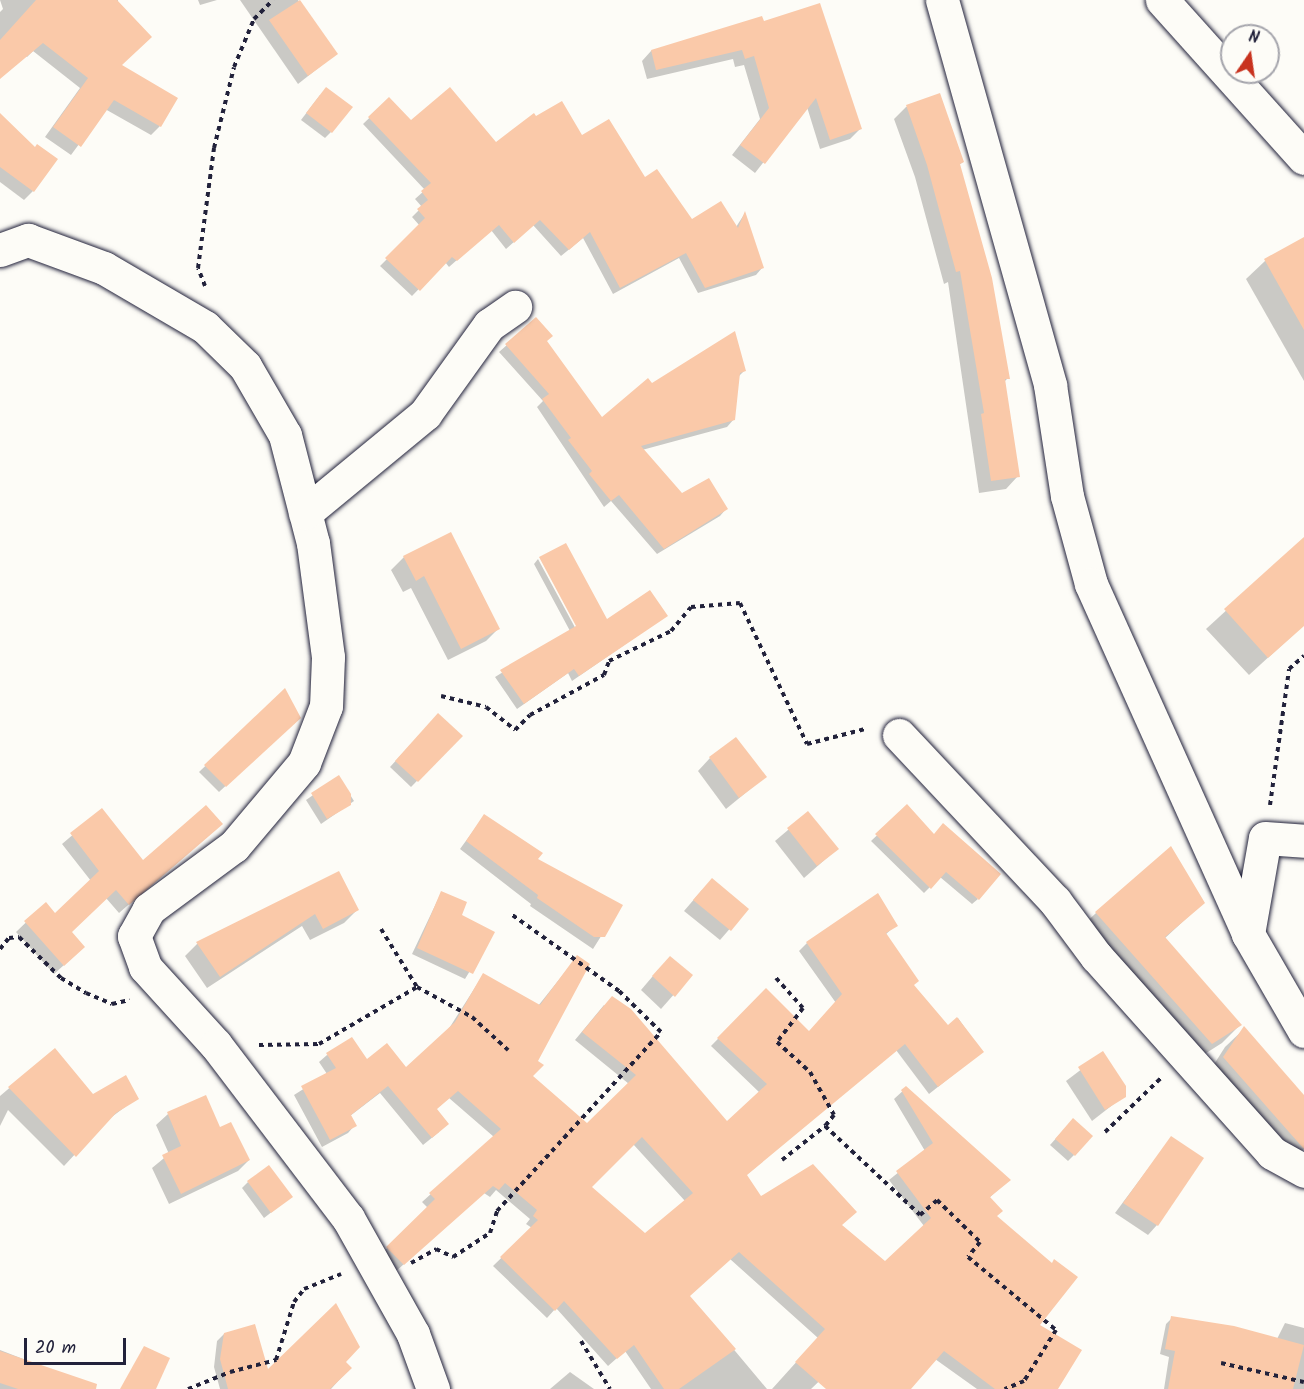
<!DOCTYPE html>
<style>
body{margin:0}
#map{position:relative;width:1304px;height:1389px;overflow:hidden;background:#fdfcf7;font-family:Kalam,sans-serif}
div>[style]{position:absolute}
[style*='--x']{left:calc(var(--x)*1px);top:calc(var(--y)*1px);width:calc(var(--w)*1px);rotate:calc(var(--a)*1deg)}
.shadow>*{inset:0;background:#0003}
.building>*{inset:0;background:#fac9a9}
.path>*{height:4px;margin-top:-2px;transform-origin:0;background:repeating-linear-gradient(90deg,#22223b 0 4.5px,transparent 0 9px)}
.roads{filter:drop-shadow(0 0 2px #22223b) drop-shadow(0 0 2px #22223b)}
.minor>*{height:33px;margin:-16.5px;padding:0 16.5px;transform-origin:16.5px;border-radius:16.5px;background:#fdfcf7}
span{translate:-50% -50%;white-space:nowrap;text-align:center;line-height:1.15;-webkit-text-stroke:5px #fdfcf7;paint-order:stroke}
.north{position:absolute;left:1220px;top:24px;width:60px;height:60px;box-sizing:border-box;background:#fdfcf7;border:2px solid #a5a5ac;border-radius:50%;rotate:13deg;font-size:16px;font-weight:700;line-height:24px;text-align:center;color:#22223b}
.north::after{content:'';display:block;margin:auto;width:21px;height:27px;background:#c8321e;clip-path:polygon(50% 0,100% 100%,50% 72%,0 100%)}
.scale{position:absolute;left:24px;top:1338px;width:102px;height:27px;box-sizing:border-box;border:3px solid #22223b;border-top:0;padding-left:8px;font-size:18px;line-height:21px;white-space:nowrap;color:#22223b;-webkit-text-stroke:4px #fdfcf7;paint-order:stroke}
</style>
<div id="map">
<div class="shadow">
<div style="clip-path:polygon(0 0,118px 0,120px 66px,160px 126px,151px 135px,105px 109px,71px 155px,45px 137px,80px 88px,33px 51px,27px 57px,24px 55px,0 77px,0 12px,3px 9px)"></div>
<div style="clip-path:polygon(198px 0,217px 0,200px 5px)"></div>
<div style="clip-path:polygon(240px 0,298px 0,336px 54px,298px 84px)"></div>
<div style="clip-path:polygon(763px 23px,860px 129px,850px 139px,820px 149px,807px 107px,755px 173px,732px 155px,760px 119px,744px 65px,735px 67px,733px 59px,647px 79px,642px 61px,651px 51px)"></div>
<div style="clip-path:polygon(320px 95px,331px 132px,325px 138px,301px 120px)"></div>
<div style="clip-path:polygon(939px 95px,963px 162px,959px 165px,1008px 378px,1004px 382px,1018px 476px,1006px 489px,979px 493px,948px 282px,944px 284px,915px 177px,894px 119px,906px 107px)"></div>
<div style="clip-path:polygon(389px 99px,410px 122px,496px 144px,582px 137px,644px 180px,691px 221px,736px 227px,745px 213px,762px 268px,756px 275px,698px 293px,679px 258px,613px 294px,583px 238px,561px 256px,533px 225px,506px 249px,491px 230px,449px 267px,445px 262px,412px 296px,380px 266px,420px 226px,412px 217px,422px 207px,415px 199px,425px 190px,363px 124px)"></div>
<div style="clip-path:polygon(0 115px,33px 191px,24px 200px,0 182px)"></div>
<div style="clip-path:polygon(1304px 239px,1304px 381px,1246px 279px,1265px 261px)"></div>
<div style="clip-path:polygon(536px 319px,546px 341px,602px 419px,652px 385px,744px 371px,739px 376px,734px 419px,727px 427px,642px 450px,682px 495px,726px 509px,720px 516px,657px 554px,611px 501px,604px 507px,537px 407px,543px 401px,499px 352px)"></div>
<div style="clip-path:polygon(1304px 539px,1304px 625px,1249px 675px,1206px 629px)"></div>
<div style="clip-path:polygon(404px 557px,498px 629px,486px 641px,448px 660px,411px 588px,403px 592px,391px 570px)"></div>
<div style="clip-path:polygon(538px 559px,578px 633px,606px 622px,666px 616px,572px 681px,568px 673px,517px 709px,495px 677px,570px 631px,534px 564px)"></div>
<div style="clip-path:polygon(284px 691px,293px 724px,219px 792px,199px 772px)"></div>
<div style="clip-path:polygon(432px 721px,461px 736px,411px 787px,390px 767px)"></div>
<div style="clip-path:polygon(710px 758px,765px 777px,726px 809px,698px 771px)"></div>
<div style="clip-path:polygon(339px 777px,354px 801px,321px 824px,306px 800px)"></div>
<div style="clip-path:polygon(907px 807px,978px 899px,972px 904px,940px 877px,924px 893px,871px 841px)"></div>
<div style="clip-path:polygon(102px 810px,143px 862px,221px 824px,119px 913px,106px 898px,70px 932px,74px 956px,54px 974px,16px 932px,45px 904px,55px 915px,91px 881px,62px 844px)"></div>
<div style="clip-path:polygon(808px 813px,837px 849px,804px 878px,775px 841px)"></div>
<div style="clip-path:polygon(484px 816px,535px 860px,620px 906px,593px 949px,530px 906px,531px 904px,460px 849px)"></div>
<div style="clip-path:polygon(338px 873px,357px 910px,344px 923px,310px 940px,302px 926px,207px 988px,185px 956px,197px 944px)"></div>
<div style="clip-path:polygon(702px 890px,747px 909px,720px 940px,684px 911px)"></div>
<div style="clip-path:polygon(441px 893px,460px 916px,493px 933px,465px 979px,412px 954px)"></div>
<div style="clip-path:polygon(1203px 903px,1164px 939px,1240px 1025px,1222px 1043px,1192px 1062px,1077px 931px,1096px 913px)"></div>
<div style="clip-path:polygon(evenodd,896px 925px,885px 935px,912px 985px,947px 1027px,958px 1018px,982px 1052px,929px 1094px,896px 1050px,745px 1176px,761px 1198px,841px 1225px,885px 1263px,924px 1226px,889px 1180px,925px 1151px,894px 1099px,906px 1088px,1001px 1187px,989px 1198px,1038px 1325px,1057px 1389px,977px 1389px,935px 1359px,909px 1389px,869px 1389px,899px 1305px,811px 1389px,772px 1389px,818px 1338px,730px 1259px,689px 1296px,767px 1389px,651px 1389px,625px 1351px,608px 1366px,556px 1308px,547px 1318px,493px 1266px,532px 1228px,526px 1224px,530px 1219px,496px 1190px,490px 1197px,484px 1193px,395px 1272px,379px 1256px,428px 1208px,422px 1202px,494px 1137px,449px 1098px,436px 1109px,439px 1132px,423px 1145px,380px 1093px,350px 1116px,355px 1125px,348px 1133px,322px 1147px,294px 1095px,327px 1074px,319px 1062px,327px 1055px,406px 1069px,448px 1030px,483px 975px,538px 1006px,577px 957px,531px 1076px,587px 1125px,629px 1084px,575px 1040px,604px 1005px,727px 1123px,760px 1093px,711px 1046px,766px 990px,809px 1033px,836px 1003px,799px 951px,807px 943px,896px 925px,633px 1144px,685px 1201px,645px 1235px,590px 1187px,633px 1144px)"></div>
<div style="clip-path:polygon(658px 970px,691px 975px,661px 1009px,641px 990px)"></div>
<div style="clip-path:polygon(1244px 1029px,1304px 1097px,1304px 1149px,1284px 1166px,1206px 1077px,1225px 1047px)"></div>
<div style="clip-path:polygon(54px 1050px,93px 1096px,137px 1098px,105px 1122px,64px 1166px,8px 1110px,0 1126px,0 1096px)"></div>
<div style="clip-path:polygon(1103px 1053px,1124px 1096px,1092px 1121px,1066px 1081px)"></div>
<div style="clip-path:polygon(205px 1097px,220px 1129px,249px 1160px,238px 1171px,169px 1204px,152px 1168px,169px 1154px,156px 1125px,168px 1114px)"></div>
<div style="clip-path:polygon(1067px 1126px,1074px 1155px,1068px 1161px,1050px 1145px)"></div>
<div style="clip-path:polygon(1171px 1138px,1157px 1225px,1148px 1235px,1115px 1213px)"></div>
<div style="clip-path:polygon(248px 1182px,291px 1197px,264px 1218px,242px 1188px)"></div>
<div style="clip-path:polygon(1172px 1318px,1277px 1339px,1285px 1323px,1304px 1328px,1304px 1389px,1164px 1389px,1169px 1357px,1160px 1354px,1166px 1324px)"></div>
<div style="clip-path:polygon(224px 1334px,267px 1371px,344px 1362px,350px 1368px,331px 1389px,220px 1389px,214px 1367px,217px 1341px)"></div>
<div style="clip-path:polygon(0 1350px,49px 1369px,51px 1389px,0 1389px)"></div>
<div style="clip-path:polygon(570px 1372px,594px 1389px,550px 1389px)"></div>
</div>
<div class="building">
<div style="clip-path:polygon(36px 0,117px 0,152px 37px,122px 65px,178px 98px,161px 127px,114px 100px,81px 147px,53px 127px,88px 78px,43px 43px,0 79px,0 40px)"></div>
<div style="clip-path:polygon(300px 0,338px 54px,308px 76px,269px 20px)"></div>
<div style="clip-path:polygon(820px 3px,862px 129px,830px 140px,816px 98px,765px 164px,740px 145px,769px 108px,754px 56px,745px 59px,742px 50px,656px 70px,651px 50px,762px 16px,764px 21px)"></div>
<div style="clip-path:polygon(326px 87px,353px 107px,332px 133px,306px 113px)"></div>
<div style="clip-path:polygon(450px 87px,496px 142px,534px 113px,536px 116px,562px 101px,582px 135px,609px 119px,645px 177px,657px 169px,692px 219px,721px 201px,738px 228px,745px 211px,764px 268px,705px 288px,686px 253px,620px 288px,590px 232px,569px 250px,540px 220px,514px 243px,499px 225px,457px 261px,452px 257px,420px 291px,385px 258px,425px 218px,417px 209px,428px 200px,421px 191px,431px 183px,368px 117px,389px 97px,411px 120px)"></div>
<div style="clip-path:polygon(940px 93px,964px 162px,960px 164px,992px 278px,1010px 379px,1005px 379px,1020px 477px,991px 481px,981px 414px,984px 413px,960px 271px,956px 272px,927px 165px,906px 105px)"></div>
<div style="clip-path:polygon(0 113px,35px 147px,37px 144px,58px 159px,34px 192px,0 167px)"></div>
<div style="clip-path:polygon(1304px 237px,1304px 330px,1264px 259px)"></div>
<div style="clip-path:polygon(536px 317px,553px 336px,547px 341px,602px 417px,648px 378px,652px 383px,735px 331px,746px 371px,740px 373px,735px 420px,641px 446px,682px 493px,709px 478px,728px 509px,664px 549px,619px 495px,611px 501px,589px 474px,592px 471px,568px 440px,571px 438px,542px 399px,549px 394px,505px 344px)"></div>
<div style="clip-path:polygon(451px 532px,500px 629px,461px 649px,424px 576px,416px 581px,403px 556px)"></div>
<div style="clip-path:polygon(1304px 537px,1304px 626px,1268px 658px,1224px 609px)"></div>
<div style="clip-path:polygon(566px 543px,607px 619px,650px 590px,668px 616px,579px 676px,574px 669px,524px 704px,500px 670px,576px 626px,539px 557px)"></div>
<div style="clip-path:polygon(285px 688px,301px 718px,226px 787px,204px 765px)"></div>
<div style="clip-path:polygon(438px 713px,463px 736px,418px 782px,395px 761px)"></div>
<div style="clip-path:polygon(736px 737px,767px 777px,739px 798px,709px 757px)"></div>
<div style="clip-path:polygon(339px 775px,351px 794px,351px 805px,327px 819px,311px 793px)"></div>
<div style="clip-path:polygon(907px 804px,934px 834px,943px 823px,1001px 874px,979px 900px,946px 872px,931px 889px,875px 834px)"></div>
<div style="clip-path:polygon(206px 805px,223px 824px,129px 905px,116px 890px,72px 932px,85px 947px,64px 966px,24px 921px,46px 902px,55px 913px,99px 871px,70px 833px,102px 808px,143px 860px)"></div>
<div style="clip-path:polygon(808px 811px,839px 849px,817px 866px,787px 828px)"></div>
<div style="clip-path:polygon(484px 814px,543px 853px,538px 859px,623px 905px,605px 937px,594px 937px,537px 898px,538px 895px,466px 841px)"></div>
<div style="clip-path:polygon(1171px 846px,1205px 903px,1165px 937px,1242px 1025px,1212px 1044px,1095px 912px)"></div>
<div style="clip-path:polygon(339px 871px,359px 910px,323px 929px,315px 914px,220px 977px,196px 942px)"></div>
<div style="clip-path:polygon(712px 878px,749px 909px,731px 931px,693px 900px)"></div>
<div style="clip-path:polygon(441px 891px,467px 902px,462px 915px,495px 932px,473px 974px,417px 948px)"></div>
<div style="clip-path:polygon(evenodd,878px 893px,898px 926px,886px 933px,919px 981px,914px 985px,948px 1025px,957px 1017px,984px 1052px,938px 1087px,905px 1044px,747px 1175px,761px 1196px,813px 1164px,857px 1212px,842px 1225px,885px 1261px,931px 1218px,896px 1171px,933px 1143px,901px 1090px,906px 1086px,1011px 1180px,990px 1197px,1003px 1211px,997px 1216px,1052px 1263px,1054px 1259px,1078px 1277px,1040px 1325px,1082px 1350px,1058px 1389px,995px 1389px,944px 1351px,911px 1389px,826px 1389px,795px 1362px,825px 1329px,739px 1252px,690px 1296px,736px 1349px,679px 1389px,664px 1389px,634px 1345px,617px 1359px,564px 1301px,555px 1311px,500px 1257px,538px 1220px,533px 1216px,537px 1210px,505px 1183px,499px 1190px,493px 1186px,404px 1265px,386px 1247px,435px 1199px,429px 1193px,501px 1129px,458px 1091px,437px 1109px,449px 1124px,432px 1138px,388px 1086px,351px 1115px,357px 1126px,330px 1140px,301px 1086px,336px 1068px,326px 1053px,352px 1037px,367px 1059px,387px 1043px,406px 1067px,455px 1022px,483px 973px,540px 1005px,577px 955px,590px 964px,538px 1061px,544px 1065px,533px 1076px,587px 1123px,636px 1075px,582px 1032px,612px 996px,631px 1009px,727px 1121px,767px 1084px,717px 1038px,766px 988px,809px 1031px,842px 994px,806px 942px,878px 893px,642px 1137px,693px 1193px,645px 1233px,592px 1187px,642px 1137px)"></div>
<div style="clip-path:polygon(670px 956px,693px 975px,675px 997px,652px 976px)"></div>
<div style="clip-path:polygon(1244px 1026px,1304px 1095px,1304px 1149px,1223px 1057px)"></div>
<div style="clip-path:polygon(55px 1048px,93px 1094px,126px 1075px,139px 1099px,116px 1113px,76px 1157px,8px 1087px)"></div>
<div style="clip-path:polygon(1103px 1051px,1126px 1086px,1126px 1097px,1105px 1110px,1078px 1067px)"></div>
<div style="clip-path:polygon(206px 1095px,220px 1127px,231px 1122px,250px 1160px,181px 1194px,162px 1155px,181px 1146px,167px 1112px)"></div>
<div style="clip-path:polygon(1073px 1118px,1093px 1136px,1075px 1156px,1055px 1139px)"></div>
<div style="clip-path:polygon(1171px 1136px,1204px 1158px,1158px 1226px,1123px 1203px)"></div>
<div style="clip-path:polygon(269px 1165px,293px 1197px,271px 1213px,247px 1181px)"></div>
<div style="clip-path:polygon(336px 1303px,360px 1347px,346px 1362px,352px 1368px,330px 1389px,228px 1389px,220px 1359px,224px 1333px,255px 1324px,268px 1369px)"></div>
<div style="clip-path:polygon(1171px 1316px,1234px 1326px,1304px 1345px,1293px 1389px,1168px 1389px,1175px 1351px,1165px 1349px)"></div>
<div style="clip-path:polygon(144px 1346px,170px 1358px,156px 1389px,120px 1389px)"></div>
<div style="clip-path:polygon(0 1351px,97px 1384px,96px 1389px,18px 1389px,0 1383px)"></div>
</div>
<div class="path">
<div style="--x:205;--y:286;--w:19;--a:-111"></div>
<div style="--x:198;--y:268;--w:121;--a:-82.4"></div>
<div style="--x:214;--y:148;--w:83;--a:-76.1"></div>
<div style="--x:234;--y:67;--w:52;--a:-67.4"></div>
<div style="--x:254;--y:19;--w:27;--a:-45"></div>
<div style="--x:441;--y:696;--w:46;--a:13.7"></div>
<div style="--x:486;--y:707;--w:37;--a:38"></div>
<div style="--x:515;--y:730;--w:21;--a:-45"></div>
<div style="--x:530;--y:715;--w:84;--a:-28.4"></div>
<div style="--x:604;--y:675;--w:15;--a:-70"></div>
<div style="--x:609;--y:661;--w:69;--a:-25.8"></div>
<div style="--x:671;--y:631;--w:31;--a:-50"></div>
<div style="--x:691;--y:607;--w:49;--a:-4.7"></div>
<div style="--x:740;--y:603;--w:156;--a:64.6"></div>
<div style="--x:807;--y:744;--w:60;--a:-14.5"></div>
<div style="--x:1270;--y:805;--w:137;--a:-82"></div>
<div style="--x:1289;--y:669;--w:20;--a:-41"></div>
<div style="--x:381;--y:929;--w:68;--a:58.2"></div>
<div style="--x:0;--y:949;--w:14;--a:-51"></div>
<div style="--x:9;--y:938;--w:10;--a:-6"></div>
<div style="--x:19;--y:937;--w:59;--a:44.3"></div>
<div style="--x:61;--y:978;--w:29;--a:31"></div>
<div style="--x:86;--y:993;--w:28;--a:23"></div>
<div style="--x:112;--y:1004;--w:18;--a:-13"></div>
<div style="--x:776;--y:978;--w:40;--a:48"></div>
<div style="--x:803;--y:1008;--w:43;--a:127.4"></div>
<div style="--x:777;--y:1042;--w:45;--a:42.3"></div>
<div style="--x:810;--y:1072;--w:49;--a:60.8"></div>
<div style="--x:834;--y:1115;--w:14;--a:129"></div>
<div style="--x:259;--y:1045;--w:60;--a:-1"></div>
<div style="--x:319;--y:1044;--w:113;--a:-30.2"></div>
<div style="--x:417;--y:987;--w:63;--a:28.6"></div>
<div style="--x:472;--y:1017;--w:49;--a:42.5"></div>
<div style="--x:1105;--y:1132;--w:78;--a:-44"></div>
<div style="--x:782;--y:1160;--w:55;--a:-38.3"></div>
<div style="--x:825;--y:1126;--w:130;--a:43.1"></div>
<div style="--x:920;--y:1215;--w:23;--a:-41"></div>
<div style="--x:937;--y:1200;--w:60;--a:44.3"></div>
<div style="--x:980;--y:1242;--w:19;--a:129"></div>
<div style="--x:968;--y:1257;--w:114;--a:39.7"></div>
<div style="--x:1056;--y:1330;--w:60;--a:122.1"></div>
<div style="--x:1024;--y:1381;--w:21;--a:157"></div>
<div style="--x:411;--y:1263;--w:29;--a:-29"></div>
<div style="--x:436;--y:1249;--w:19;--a:25"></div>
<div style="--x:453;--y:1257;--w:44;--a:-33"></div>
<div style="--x:490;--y:1233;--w:23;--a:-72"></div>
<div style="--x:497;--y:1211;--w:243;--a:-47.5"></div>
<div style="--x:661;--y:1032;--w:59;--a:-135.7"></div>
<div style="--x:619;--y:991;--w:133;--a:-144.5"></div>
<div style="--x:581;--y:1341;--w:56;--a:58.9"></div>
<div style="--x:1221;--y:1363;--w:85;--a:12.9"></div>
<div style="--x:188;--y:1389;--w:45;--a:-22"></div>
<div style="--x:230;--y:1372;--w:48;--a:-14.6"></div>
<div style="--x:276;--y:1360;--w:61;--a:-72.8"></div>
<div style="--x:294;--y:1302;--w:16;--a:-52"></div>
<div style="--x:304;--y:1289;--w:40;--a:-22"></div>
</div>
<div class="roads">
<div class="minor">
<div style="--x:942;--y:0;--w:400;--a:74.3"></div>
<div style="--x:1050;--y:385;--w:112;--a:81.3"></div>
<div style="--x:1067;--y:496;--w:91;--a:74.7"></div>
<div style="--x:1091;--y:584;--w:384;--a:65.8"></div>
<div style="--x:1248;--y:934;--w:112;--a:60"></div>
<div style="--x:1162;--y:0;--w:212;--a:48.1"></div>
<div style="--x:0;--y:250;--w:30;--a:-20"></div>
<div style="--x:28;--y:240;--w:81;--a:20.2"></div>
<div style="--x:104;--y:268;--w:117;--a:30.3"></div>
<div style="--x:205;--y:327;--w:56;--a:44.3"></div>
<div style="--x:245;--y:366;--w:80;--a:59.9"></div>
<div style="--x:285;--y:435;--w:112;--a:75.5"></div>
<div style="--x:313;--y:543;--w:115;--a:82.5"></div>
<div style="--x:328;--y:657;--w:49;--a:92.3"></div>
<div style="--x:326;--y:706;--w:61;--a:111.1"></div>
<div style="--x:304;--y:763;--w:109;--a:130.1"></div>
<div style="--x:234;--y:846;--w:106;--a:143.5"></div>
<div style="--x:149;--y:909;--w:31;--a:119"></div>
<div style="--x:134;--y:936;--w:33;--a:70"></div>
<div style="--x:145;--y:967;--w:105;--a:47.7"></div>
<div style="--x:216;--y:1045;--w:218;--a:52.7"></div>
<div style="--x:348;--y:1218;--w:133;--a:60.7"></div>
<div style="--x:413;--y:1334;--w:59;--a:70"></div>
<div style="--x:305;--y:513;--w:156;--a:-39.5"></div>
<div style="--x:425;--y:414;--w:110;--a:-54.3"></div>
<div style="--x:489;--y:325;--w:32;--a:-35"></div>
<div style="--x:899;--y:735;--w:228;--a:46.8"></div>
<div style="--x:1055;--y:901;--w:69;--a:53.3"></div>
<div style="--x:1096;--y:956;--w:264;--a:48.2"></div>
<div style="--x:1272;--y:1153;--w:37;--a:29"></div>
<div style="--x:1248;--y:934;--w:97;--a:-80"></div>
<div style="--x:1265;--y:838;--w:39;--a:4"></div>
</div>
</div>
<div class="north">N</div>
<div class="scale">20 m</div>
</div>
